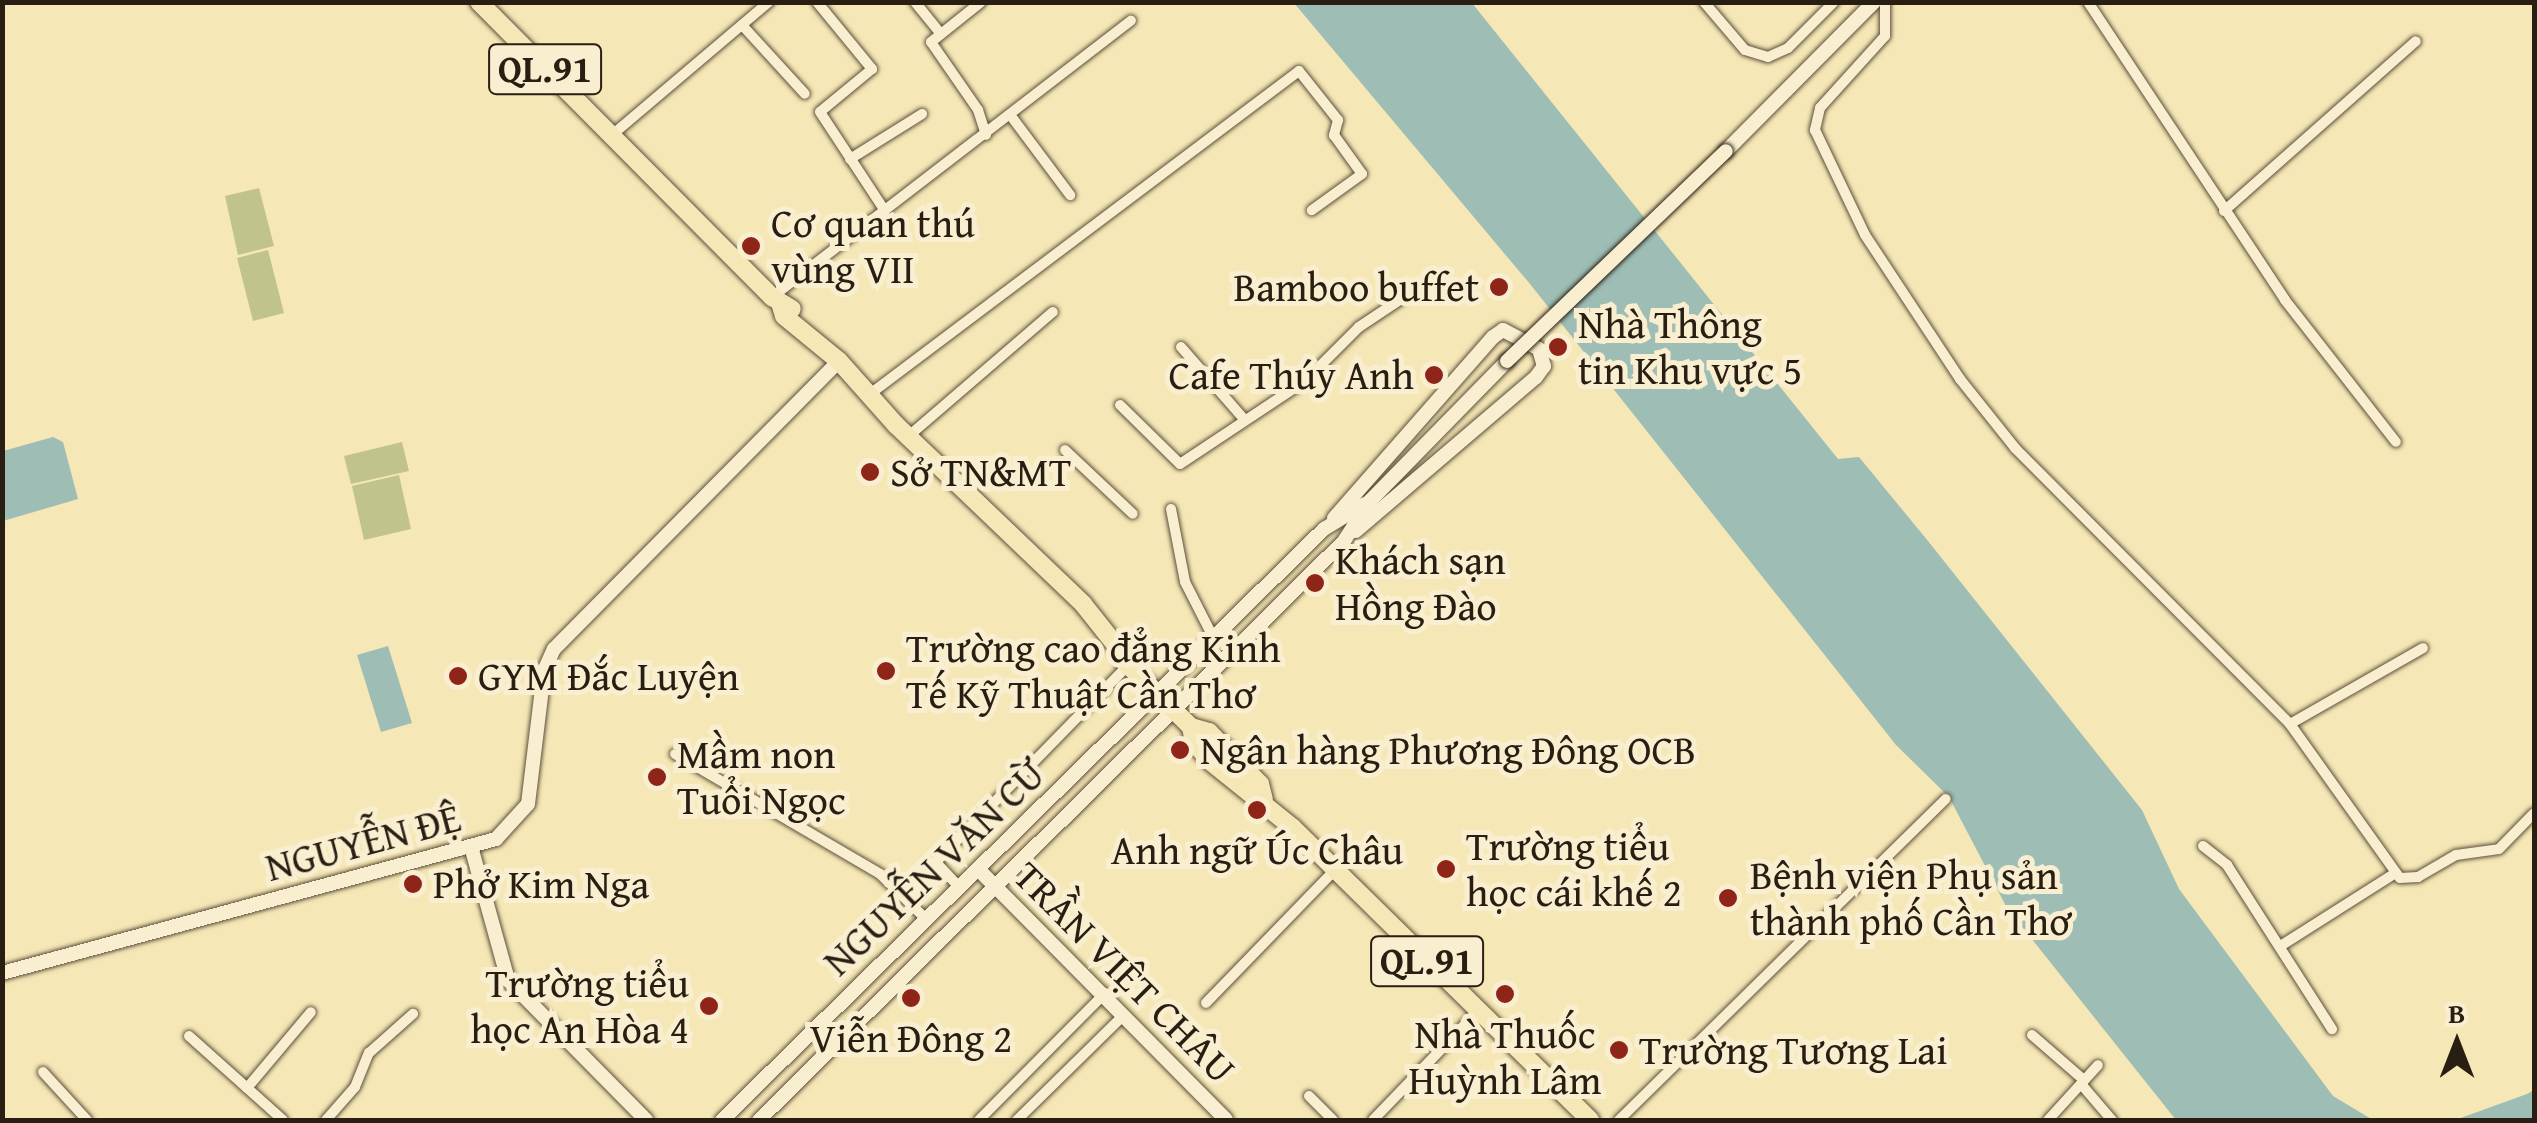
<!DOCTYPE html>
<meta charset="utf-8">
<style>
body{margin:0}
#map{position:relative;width:2537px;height:1123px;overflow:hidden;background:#f6e7b6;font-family:"Gentium Book Plus",serif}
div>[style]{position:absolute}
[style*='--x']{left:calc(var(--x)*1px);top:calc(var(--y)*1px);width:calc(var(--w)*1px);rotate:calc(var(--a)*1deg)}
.green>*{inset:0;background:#c0c48b}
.water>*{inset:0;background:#9ebeb5}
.roads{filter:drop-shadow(0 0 2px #5c503b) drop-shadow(0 0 2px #5c503b)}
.street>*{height:10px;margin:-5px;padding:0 5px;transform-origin:5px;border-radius:5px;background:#f9efd0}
.secondary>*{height:14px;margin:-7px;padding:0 7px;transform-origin:7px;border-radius:7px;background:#f9efd0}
.highway>*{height:18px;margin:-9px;padding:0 9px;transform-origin:9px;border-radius:9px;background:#f6e7b6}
.bridges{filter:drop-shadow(0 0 2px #281e12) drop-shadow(0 0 2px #281e12)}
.secondary-bridge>*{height:14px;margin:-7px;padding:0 7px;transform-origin:7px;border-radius:7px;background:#f9efd0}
.dots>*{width:28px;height:28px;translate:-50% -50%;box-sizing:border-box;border:5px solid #f9efd0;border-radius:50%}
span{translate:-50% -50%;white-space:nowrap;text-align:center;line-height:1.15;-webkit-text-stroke:10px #f9efd0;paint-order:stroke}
.shield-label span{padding:2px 8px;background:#f9efd0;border:2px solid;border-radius:8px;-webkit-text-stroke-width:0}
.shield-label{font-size:38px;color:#281e12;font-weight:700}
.poi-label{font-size:40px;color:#281e12}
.left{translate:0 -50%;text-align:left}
.right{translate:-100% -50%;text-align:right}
.street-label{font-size:40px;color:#281e12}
.frame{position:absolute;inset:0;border:5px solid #281e12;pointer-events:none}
.north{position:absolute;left:2407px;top:993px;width:100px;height:100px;-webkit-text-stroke:8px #f9efd0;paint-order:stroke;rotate:0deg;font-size:28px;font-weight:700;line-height:40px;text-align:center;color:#281e12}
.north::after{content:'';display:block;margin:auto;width:35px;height:45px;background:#281e12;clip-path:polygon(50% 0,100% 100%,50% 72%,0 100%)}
</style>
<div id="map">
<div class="green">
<div style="clip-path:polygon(259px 188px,274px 246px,238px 255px,225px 196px)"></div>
<div style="clip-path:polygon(268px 250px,284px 313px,253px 321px,237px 258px)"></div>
<div style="clip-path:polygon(402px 442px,409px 471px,351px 484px,344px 456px)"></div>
<div style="clip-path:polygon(399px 475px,411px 529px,364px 540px,352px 486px)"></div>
</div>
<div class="water">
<div style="clip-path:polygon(1294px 3px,1472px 3px,1838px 459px,1859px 457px,1928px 541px,2142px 810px,2179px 889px,2333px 1096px,2373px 1120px,2176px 1120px,2007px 908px,1949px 797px,1896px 745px,1530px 284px)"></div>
<div style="clip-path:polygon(53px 437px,63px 442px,78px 499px,3px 521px,3px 451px)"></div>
<div style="clip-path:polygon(388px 646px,412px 723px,381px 732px,357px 655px)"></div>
<div style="clip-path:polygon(2534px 1090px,2534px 1120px,2455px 1120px,2527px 1094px)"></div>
</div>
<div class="roads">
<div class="street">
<div style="--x:817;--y:2;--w:87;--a:50.6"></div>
<div style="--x:872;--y:69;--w:67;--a:140.4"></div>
<div style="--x:820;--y:112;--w:118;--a:56.7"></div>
<div style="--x:915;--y:2;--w:41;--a:50.9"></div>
<div style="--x:981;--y:2;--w:64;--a:141.3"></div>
<div style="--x:931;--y:42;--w:83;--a:55.3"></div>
<div style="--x:978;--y:110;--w:26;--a:72"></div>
<div style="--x:1704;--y:2;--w:63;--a:49.5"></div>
<div style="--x:1745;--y:50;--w:24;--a:17"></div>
<div style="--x:1768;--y:57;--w:22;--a:-24"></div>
<div style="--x:1788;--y:48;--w:65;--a:-45"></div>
<div style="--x:1885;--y:2;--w:34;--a:90"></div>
<div style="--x:1885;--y:36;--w:97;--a:132.1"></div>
<div style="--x:1820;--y:108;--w:23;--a:103"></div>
<div style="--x:1815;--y:130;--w:116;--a:64.5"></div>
<div style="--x:1865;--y:235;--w:173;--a:56.6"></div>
<div style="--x:1960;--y:379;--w:88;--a:51.4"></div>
<div style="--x:2015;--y:448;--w:390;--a:45.1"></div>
<div style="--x:2290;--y:724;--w:153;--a:-29.7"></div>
<div style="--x:2088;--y:2;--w:357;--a:56.5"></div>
<div style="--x:2285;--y:300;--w:180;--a:52"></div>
<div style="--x:742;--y:25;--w:93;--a:47.6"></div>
<div style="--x:1011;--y:116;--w:99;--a:53.2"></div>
<div style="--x:612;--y:135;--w:206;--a:-40.3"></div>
<div style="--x:850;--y:159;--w:85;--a:-32"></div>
<div style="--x:2224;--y:211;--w:256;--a:-41.5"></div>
<div style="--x:772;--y:297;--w:453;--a:-37.6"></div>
<div style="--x:1181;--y:347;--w:94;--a:48.9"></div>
<div style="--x:870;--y:394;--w:537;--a:-36.98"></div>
<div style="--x:1299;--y:71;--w:63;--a:51.5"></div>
<div style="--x:1338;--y:120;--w:16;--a:105"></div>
<div style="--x:1334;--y:135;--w:48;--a:54.3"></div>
<div style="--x:1362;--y:174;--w:62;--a:144.2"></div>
<div style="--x:1120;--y:405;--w:84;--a:44.5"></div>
<div style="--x:1180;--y:464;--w:150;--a:-33.6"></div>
<div style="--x:1305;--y:381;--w:76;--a:-45"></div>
<div style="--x:1359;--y:327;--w:69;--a:-33.7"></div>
<div style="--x:911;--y:434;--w:187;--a:-40.7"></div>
<div style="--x:1065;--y:450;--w:93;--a:43.3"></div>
<div style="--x:1171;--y:509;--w:74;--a:79.1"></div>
<div style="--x:1185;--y:582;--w:64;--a:63"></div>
<div style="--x:2290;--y:724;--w:189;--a:54.5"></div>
<div style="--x:2400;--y:878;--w:18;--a:-3"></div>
<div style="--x:2418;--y:877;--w:44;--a:-30.1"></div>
<div style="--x:2456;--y:855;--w:43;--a:-7.9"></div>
<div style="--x:2499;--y:849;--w:50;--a:-45.8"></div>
<div style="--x:675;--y:754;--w:238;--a:30.3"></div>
<div style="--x:880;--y:874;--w:66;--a:44.4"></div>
<div style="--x:2203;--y:846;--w:31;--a:38"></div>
<div style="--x:2227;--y:865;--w:195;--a:57.4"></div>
<div style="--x:960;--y:888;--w:35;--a:-133"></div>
<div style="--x:936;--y:862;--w:277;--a:-45.7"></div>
<div style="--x:2282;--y:945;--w:133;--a:-32.4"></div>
<div style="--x:1206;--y:1003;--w:185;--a:-45.9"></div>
<div style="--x:2032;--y:1035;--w:69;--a:40.9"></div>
<div style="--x:189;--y:1036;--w:126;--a:41.8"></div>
<div style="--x:43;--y:1072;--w:65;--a:47.5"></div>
<div style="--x:2081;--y:1084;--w:48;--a:49.3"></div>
<div style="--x:247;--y:1088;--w:99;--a:-49.9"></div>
<div style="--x:1309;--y:1096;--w:34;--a:45"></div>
<div style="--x:326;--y:1120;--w:44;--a:-48.7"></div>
<div style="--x:355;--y:1087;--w:37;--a:-68"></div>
<div style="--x:369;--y:1053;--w:59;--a:-41.6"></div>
<div style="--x:979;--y:1120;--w:179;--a:-45.2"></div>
<div style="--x:1017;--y:1120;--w:150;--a:-44.5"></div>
<div style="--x:1373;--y:1120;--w:151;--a:-46.1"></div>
<div style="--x:1619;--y:1120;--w:458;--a:-44.5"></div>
<div style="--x:2048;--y:1120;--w:74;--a:-47.7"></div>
</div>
<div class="secondary">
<div style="--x:1726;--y:151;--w:210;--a:-45.2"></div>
<div style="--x:1334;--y:518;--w:241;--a:-48.7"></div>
<div style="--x:1493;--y:337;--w:12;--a:-35"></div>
<div style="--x:1503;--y:330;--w:41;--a:27.8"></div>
<div style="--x:1539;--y:349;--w:18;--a:74"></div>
<div style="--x:1544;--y:366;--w:14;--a:126"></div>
<div style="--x:1536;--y:377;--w:237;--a:139.5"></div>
<div style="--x:472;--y:850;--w:135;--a:74.5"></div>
<div style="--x:508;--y:980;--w:197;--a:45.4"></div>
<div style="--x:979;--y:870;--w:351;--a:45.3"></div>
<div style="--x:2;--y:973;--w:512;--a:-15.18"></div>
<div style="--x:496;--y:839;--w:47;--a:-47.6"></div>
<div style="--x:528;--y:804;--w:134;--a:-83.1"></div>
<div style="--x:544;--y:671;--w:24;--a:-66"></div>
<div style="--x:554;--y:649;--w:405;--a:-45.3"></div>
<div style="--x:722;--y:1120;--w:844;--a:-44.47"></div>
<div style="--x:1324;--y:529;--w:48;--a:-31.4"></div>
<div style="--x:759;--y:1120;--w:823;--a:-44.7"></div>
<div style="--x:1344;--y:541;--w:48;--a:-57"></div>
<div style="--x:1370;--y:501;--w:196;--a:-45.6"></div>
</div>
<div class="highway">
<div style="--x:479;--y:2;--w:416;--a:45.2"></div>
<div style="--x:772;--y:297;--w:23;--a:31"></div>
<div style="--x:781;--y:306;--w:10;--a:73"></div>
<div style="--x:784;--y:316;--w:71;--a:39.3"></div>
<div style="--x:839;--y:361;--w:86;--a:48.3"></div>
<div style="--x:896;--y:425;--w:259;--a:43.7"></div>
<div style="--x:1083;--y:604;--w:75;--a:51.5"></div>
<div style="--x:1123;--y:660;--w:95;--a:44.6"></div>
<div style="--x:1191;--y:727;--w:19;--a:16"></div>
<div style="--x:1209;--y:732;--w:73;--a:45.6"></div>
<div style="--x:1260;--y:784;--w:16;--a:76"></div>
<div style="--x:1191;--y:727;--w:16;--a:79"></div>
<div style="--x:1194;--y:743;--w:25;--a:48"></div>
<div style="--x:1211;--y:762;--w:105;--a:38.8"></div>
<div style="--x:1293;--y:828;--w:417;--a:44.5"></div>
</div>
</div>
<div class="bridges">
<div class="secondary-bridge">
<div style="--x:1507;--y:361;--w:303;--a:-43.8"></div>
</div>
</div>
<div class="dots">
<div style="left:751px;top:246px;background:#8f2418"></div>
<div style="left:1499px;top:287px;background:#8f2418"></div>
<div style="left:1558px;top:347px;background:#8f2418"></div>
<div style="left:1434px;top:375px;background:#8f2418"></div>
<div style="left:870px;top:472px;background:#8f2418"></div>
<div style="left:1315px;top:583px;background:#8f2418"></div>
<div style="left:886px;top:671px;background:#8f2418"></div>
<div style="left:458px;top:676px;background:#8f2418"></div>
<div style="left:1180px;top:750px;background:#8f2418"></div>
<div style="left:657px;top:777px;background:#8f2418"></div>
<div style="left:1257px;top:810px;background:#8f2418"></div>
<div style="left:1446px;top:869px;background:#8f2418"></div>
<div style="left:413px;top:884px;background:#8f2418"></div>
<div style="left:1728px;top:898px;background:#8f2418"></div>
<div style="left:1505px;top:994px;background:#8f2418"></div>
<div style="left:911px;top:998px;background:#8f2418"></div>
<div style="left:709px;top:1006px;background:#8f2418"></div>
<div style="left:1619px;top:1050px;background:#8f2418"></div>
</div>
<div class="shield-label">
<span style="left:545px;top:69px">QL.91</span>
<span style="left:1427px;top:961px">QL.91</span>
</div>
<div class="poi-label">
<span class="left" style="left:771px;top:246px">Cơ quan thú<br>vùng VII</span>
<span class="right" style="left:1479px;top:287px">Bamboo buffet</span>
<span class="left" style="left:1578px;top:347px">Nhà Thông<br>tin Khu vực 5</span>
<span class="right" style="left:1414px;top:375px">Cafe Thúy Anh</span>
<span class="left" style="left:890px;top:472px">Sở TN&amp;MT</span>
<span class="left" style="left:1335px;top:583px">Khách sạn<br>Hồng Đào</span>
<span class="left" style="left:906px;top:671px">Trường cao đẳng Kinh<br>Tế Kỹ Thuật Cần Thơ</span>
<span class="left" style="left:478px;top:676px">GYM Đắc Luyện</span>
<span class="left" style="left:1200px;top:750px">Ngân hàng Phương Đông OCB</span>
<span class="left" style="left:677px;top:777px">Mầm non<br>Tuổi Ngọc</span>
<span class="left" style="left:1466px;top:869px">Trường tiểu<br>học cái khế 2</span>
<span style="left:1257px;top:850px">Anh ngữ Úc Châu</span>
<span class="left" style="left:1750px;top:898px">Bệnh viện Phụ sản<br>thành phố Cần Thơ</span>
<span class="left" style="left:433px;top:884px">Phở Kim Nga</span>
<span class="right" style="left:689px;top:1006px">Trường tiểu<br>học An Hòa 4</span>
<span style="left:1505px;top:1057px">Nhà Thuốc<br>Huỳnh Lâm</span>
<span style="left:911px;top:1038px">Viễn Đông 2</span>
<span class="left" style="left:1639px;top:1050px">Trường Tương Lai</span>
</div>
<div class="street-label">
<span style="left:363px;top:842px;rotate:-15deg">NGUYỄN ĐỆ</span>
<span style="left:934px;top:867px;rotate:-44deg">NGUYỄN VĂN CỪ</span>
<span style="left:1125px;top:972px;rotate:45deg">TRẦN VIỆT CHÂU</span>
</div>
<div class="frame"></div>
<div class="north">B</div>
</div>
